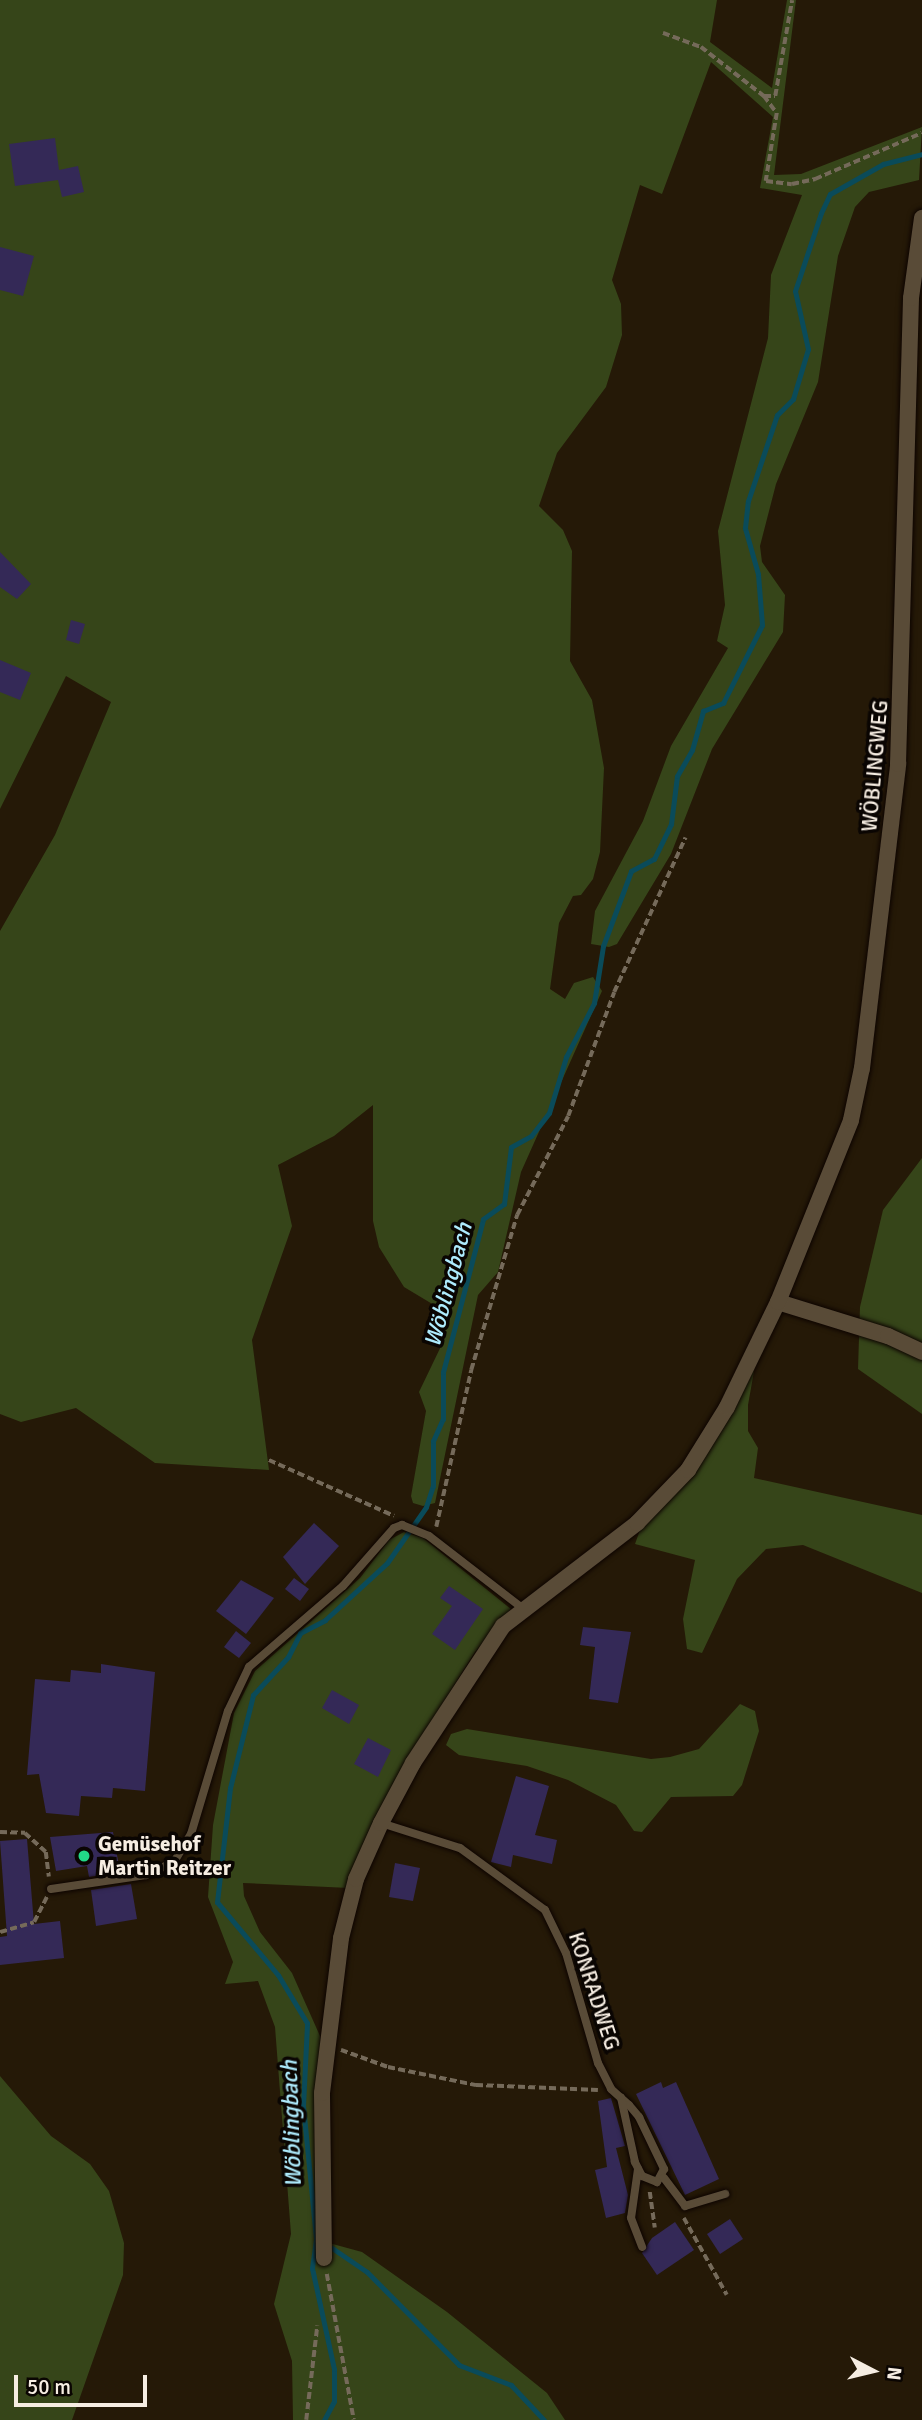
<!DOCTYPE html>
<meta charset="utf-8">
<style>
body{margin:0}
#map{position:relative;width:922px;height:2420px;overflow:hidden;background:#251907;font-family:Signika,sans-serif}
div>[style]{position:absolute}
[style*='--x']{left:calc(var(--x)*1px);top:calc(var(--y)*1px);width:calc(var(--w)*1px);rotate:calc(var(--a)*1deg)}
.green>*{inset:0;background:#364519}
.stream>*{height:5px;margin:-2.5px;padding:0 2.5px;transform-origin:2.5px;border-radius:2.5px;background:#0a4b5a}
.building>*{inset:0;background:#342957}
.path>*{height:3.5px;margin-top:-1.75px;transform-origin:0;background:repeating-linear-gradient(90deg,#756a5a 0 7px,transparent 0 10.5px)}
.roads{filter:drop-shadow(0 0 2px #0d0400) drop-shadow(0 0 2px #0d0400)}
.lane>*{height:8px;margin:-4px;padding:0 4px;transform-origin:4px;border-radius:4px;background:#594b37}
.street>*{height:16px;margin:-8px;padding:0 8px;transform-origin:8px;border-radius:8px;background:#594b37}
.dots>*{width:19px;height:19px;translate:-50% -50%;box-sizing:border-box;border:4px solid #0a0502;border-radius:50%}
span{translate:-50% -50%;white-space:nowrap;text-align:center;line-height:1.15;-webkit-text-stroke:7px #0a0502;paint-order:stroke}
.street-label{font-size:21px;color:#f6ede2}
.poi-label{font-size:21px;color:#f6ede2;font-weight:700}
.left{translate:0 -50%;text-align:left}
.water-label{font-size:23px;color:#aeebfd;font-style:italic}
.north{position:absolute;left:838px;top:2336px;width:70px;height:70px;-webkit-text-stroke:5px #0a0502;paint-order:stroke;rotate:97deg;font-size:19px;font-weight:700;line-height:28px;text-align:center;color:#f6ede2}
.north::after{content:'';display:block;margin:auto;width:24px;height:32px;background:#f6ede2;clip-path:polygon(50% 0,100% 100%,50% 72%,0 100%)}
.scale{position:absolute;left:14px;top:2375px;width:133px;height:32px;box-sizing:border-box;border:4px solid #f6ede2;border-top:0;padding-left:9px;font-size:21px;line-height:24px;white-space:nowrap;color:#f6ede2;-webkit-text-stroke:5px #0a0502;paint-order:stroke}
</style>
<div id="map">
<div class="green">
<div style="clip-path:polygon(0 0,717px 0,710px 42px,772px 88px,787px 0,796px 0,774px 175px,801px 174px,922px 127px,919px 180px,869px 192px,855px 207px,838px 256px,818px 382px,776px 484px,760px 546px,762px 562px,785px 595px,783px 632px,712px 749px,671px 854px,617px 944px,609px 947px,591px 944px,595px 911px,643px 821px,671px 746px,728px 648px,717px 641px,725px 605px,718px 531px,768px 338px,771px 275px,802px 195px,760px 188px,773px 117px,711px 62px,662px 194px,640px 185px,612px 280px,621px 304px,622px 335px,606px 387px,557px 453px,539px 506px,563px 530px,572px 551px,570px 661px,592px 700px,604px 768px,600px 852px,593px 879px,581px 895px,573px 896px,559px 923px,550px 989px,565px 999px,574px 983px,593px 977px,602px 991px,521px 1172px,498px 1272px,478px 1295px,435px 1503px,423px 1506px,413px 1503px,411px 1496px,426px 1411px,419px 1392px,444px 1340px,445px 1321px,439px 1308px,404px 1287px,379px 1247px,373px 1221px,373px 1105px,334px 1136px,278px 1165px,292px 1226px,252px 1340px,269px 1470px,155px 1463px,76px 1408px,21px 1422px,0 1414px,0 931px,55px 835px,111px 702px,66px 676px,0 809px)"></div>
<div style="clip-path:polygon(922px 1158px,922px 1414px,858px 1369px,860px 1307px,883px 1210px)"></div>
<div style="clip-path:polygon(756px 1360px,748px 1405px,748px 1431px,758px 1448px,754px 1478px,922px 1515px,922px 1593px,803px 1545px,766px 1549px,737px 1579px,702px 1653px,687px 1649px,683px 1619px,695px 1560px,635px 1544px,641px 1527px)"></div>
<div style="clip-path:polygon(404px 1532px,423px 1538px,511px 1609px,475px 1652px,407px 1760px,349px 1888px,243px 1883px,244px 1896px,260px 1932px,292px 1973px,320px 2036px,318px 2240px,362px 2252px,447px 2312px,547px 2393px,565px 2420px,293px 2420px,292px 2361px,274px 2304px,291px 2234px,275px 2027px,258px 1981px,225px 1984px,233px 1962px,208px 1897px,213px 1825px,234px 1713px,255px 1671px,360px 1578px,389px 1540px)"></div>
<div style="clip-path:polygon(740px 1704px,755px 1711px,759px 1731px,742px 1785px,733px 1796px,671px 1797px,642px 1832px,634px 1831px,616px 1805px,568px 1780px,527px 1766px,459px 1755px,446px 1745px,451px 1734px,467px 1729px,651px 1759px,670px 1757px,699px 1749px)"></div>
<div style="clip-path:polygon(0 2076px,51px 2136px,90px 2164px,109px 2191px,124px 2243px,123px 2275px,72px 2420px,0 2420px)"></div>
</div>
<div class="stream">
<div style="--x:332;--y:2248;--w:42;--a:34.4"></div>
<div style="--x:367;--y:2272;--w:131;--a:45.3"></div>
<div style="--x:459;--y:2365;--w:56;--a:21"></div>
<div style="--x:511;--y:2385;--w:48;--a:46.7"></div>
<div style="--x:324;--y:2420;--w:21;--a:-62"></div>
<div style="--x:334;--y:2401;--w:32;--a:-90"></div>
<div style="--x:334;--y:2369;--w:103;--a:-102.3"></div>
<div style="--x:312;--y:2268;--w:30;--a:-82"></div>
<div style="--x:316;--y:2238;--w:133;--a:-95.6"></div>
<div style="--x:303;--y:2106;--w:83;--a:-87.2"></div>
<div style="--x:307;--y:2023;--w:56;--a:-121.1"></div>
<div style="--x:278;--y:1975;--w:95;--a:-129.9"></div>
<div style="--x:217;--y:1902;--w:115;--a:-83.5"></div>
<div style="--x:230;--y:1788;--w:96;--a:-76.1"></div>
<div style="--x:253;--y:1695;--w:52;--a:-47.4"></div>
<div style="--x:288;--y:1657;--w:27;--a:-63"></div>
<div style="--x:300;--y:1633;--w:28;--a:-27"></div>
<div style="--x:325;--y:1620;--w:84;--a:-42.6"></div>
<div style="--x:387;--y:1563;--w:68;--a:-55.1"></div>
<div style="--x:426;--y:1507;--w:22;--a:-72"></div>
<div style="--x:433;--y:1486;--w:45;--a:-90"></div>
<div style="--x:433;--y:1441;--w:24;--a:-66"></div>
<div style="--x:443;--y:1419;--w:47;--a:-90"></div>
<div style="--x:443;--y:1372;--w:158;--a:-75.3"></div>
<div style="--x:483;--y:1219;--w:26;--a:-36"></div>
<div style="--x:504;--y:1204;--w:57;--a:-83"></div>
<div style="--x:511;--y:1147;--w:23;--a:-29"></div>
<div style="--x:531;--y:1136;--w:29;--a:-52"></div>
<div style="--x:549;--y:1113;--w:59;--a:-73.1"></div>
<div style="--x:566;--y:1057;--w:61;--a:-62.6"></div>
<div style="--x:594;--y:1003;--w:58;--a:-81"></div>
<div style="--x:603;--y:946;--w:80;--a:-69.5"></div>
<div style="--x:631;--y:871;--w:26;--a:-28"></div>
<div style="--x:654;--y:859;--w:39;--a:-64"></div>
<div style="--x:671;--y:824;--w:48;--a:-82.9"></div>
<div style="--x:677;--y:776;--w:30;--a:-60"></div>
<div style="--x:692;--y:750;--w:41;--a:-74.2"></div>
<div style="--x:703;--y:711;--w:22;--a:-22"></div>
<div style="--x:723;--y:703;--w:87;--a:-63.4"></div>
<div style="--x:762;--y:625;--w:51;--a:-94.5"></div>
<div style="--x:758;--y:574;--w:48;--a:-105.8"></div>
<div style="--x:745;--y:528;--w:27;--a:-84"></div>
<div style="--x:748;--y:501;--w:91;--a:-71.4"></div>
<div style="--x:777;--y:415;--w:23;--a:-45"></div>
<div style="--x:793;--y:399;--w:52;--a:-73.3"></div>
<div style="--x:808;--y:349;--w:59;--a:-102.6"></div>
<div style="--x:795;--y:291;--w:82;--a:-71.6"></div>
<div style="--x:821;--y:213;--w:21;--a:-65"></div>
<div style="--x:830;--y:194;--w:61;--a:-29.5"></div>
<div style="--x:883;--y:164;--w:40;--a:-14.4"></div>
</div>
<div class="building">
<div style="clip-path:polygon(55px 138px,59px 170px,78px 166px,84px 192px,62px 197px,58px 180px,15px 186px,9px 144px)"></div>
<div style="clip-path:polygon(0 247px,34px 256px,23px 296px,0 290px)"></div>
<div style="clip-path:polygon(0 552px,31px 584px,17px 599px,0 587px)"></div>
<div style="clip-path:polygon(71px 620px,85px 624px,79px 644px,66px 640px)"></div>
<div style="clip-path:polygon(0 660px,31px 673px,20px 700px,0 692px)"></div>
<div style="clip-path:polygon(314px 1523px,339px 1546px,305px 1584px,283px 1557px)"></div>
<div style="clip-path:polygon(294px 1578px,309px 1589px,300px 1601px,285px 1589px)"></div>
<div style="clip-path:polygon(241px 1580px,274px 1598px,246px 1634px,216px 1611px)"></div>
<div style="clip-path:polygon(449px 1586px,483px 1609px,455px 1650px,432px 1634px,452px 1606px,440px 1598px)"></div>
<div style="clip-path:polygon(583px 1627px,631px 1632px,618px 1703px,589px 1699px,595px 1647px,580px 1645px)"></div>
<div style="clip-path:polygon(236px 1631px,251px 1643px,239px 1658px,224px 1647px)"></div>
<div style="clip-path:polygon(101px 1664px,155px 1672px,145px 1791px,113px 1788px,112px 1798px,81px 1796px,79px 1816px,46px 1813px,39px 1774px,27px 1775px,35px 1679px,70px 1682px,71px 1670px,101px 1673px)"></div>
<div style="clip-path:polygon(332px 1690px,359px 1705px,349px 1724px,322px 1708px)"></div>
<div style="clip-path:polygon(368px 1738px,391px 1750px,378px 1777px,354px 1764px)"></div>
<div style="clip-path:polygon(516px 1776px,549px 1786px,535px 1835px,557px 1840px,552px 1864px,513px 1855px,511px 1867px,491px 1862px)"></div>
<div style="clip-path:polygon(113px 1832px,120px 1872px,89px 1877px,87px 1866px,56px 1871px,50px 1837px)"></div>
<div style="clip-path:polygon(27px 1839px,34px 1924px,60px 1921px,64px 1958px,0 1965px,0 1937px,7px 1936px,0 1841px)"></div>
<div style="clip-path:polygon(395px 1863px,420px 1868px,413px 1901px,389px 1897px)"></div>
<div style="clip-path:polygon(131px 1884px,137px 1919px,96px 1926px,91px 1890px)"></div>
<div style="clip-path:polygon(661px 2082px,663px 2088px,676px 2082px,719px 2179px,685px 2195px,636px 2094px)"></div>
<div style="clip-path:polygon(611px 2098px,625px 2146px,616px 2148px,628px 2195px,625px 2213px,606px 2218px,595px 2170px,607px 2167px,598px 2101px)"></div>
<div style="clip-path:polygon(730px 2219px,743px 2239px,720px 2254px,707px 2234px)"></div>
<div style="clip-path:polygon(675px 2222px,694px 2250px,657px 2275px,642px 2253px,652px 2238px)"></div>
</div>
<div class="path">
<div style="--x:663;--y:33;--w:40;--a:20.2"></div>
<div style="--x:701;--y:47;--w:80;--a:37.9"></div>
<div style="--x:764;--y:96;--w:11;--a:0"></div>
<div style="--x:775;--y:96;--w:97;--a:-80"></div>
<div style="--x:764;--y:96;--w:21;--a:53"></div>
<div style="--x:777;--y:113;--w:69;--a:99.2"></div>
<div style="--x:766;--y:181;--w:26;--a:7"></div>
<div style="--x:792;--y:184;--w:24;--a:-12"></div>
<div style="--x:815;--y:179;--w:116;--a:-23.3"></div>
<div style="--x:269;--y:1460;--w:137;--a:24.1"></div>
<div style="--x:436;--y:1527;--w:161;--a:-77.4"></div>
<div style="--x:471;--y:1370;--w:162;--a:-73.5"></div>
<div style="--x:517;--y:1215;--w:111;--a:-62.7"></div>
<div style="--x:568;--y:1116;--w:132;--a:-69.6"></div>
<div style="--x:614;--y:992;--w:170;--a:-65.2"></div>
<div style="--x:0;--y:1832;--w:25;--a:2"></div>
<div style="--x:25;--y:1833;--w:28;--a:42"></div>
<div style="--x:46;--y:1852;--w:25;--a:83"></div>
<div style="--x:0;--y:1932;--w:35;--a:-16"></div>
<div style="--x:34;--y:1922;--w:28;--a:-63"></div>
<div style="--x:341;--y:2050;--w:50;--a:19.9"></div>
<div style="--x:388;--y:2067;--w:90;--a:11.6"></div>
<div style="--x:476;--y:2085;--w:122;--a:2.3"></div>
<div style="--x:650;--y:2192;--w:36;--a:82"></div>
<div style="--x:684;--y:2218;--w:88;--a:60.8"></div>
<div style="--x:327;--y:2274;--w:148;--a:79.5"></div>
<div style="--x:306;--y:2420;--w:95;--a:-83.3"></div>
</div>
<div class="roads">
<div class="lane">
<div style="--x:381;--y:1823;--w:83;--a:17.6"></div>
<div style="--x:460;--y:1848;--w:105;--a:36.1"></div>
<div style="--x:545;--y:1910;--w:48;--a:64"></div>
<div style="--x:566;--y:1953;--w:115;--a:73.8"></div>
<div style="--x:598;--y:2063;--w:29;--a:63"></div>
<div style="--x:611;--y:2089;--w:24;--a:42"></div>
<div style="--x:629;--y:2105;--w:16;--a:50"></div>
<div style="--x:639;--y:2117;--w:58;--a:64.3"></div>
<div style="--x:664;--y:2169;--w:15;--a:118"></div>
<div style="--x:657;--y:2182;--w:16;--a:-158"></div>
<div style="--x:642;--y:2176;--w:16;--a:-117"></div>
<div style="--x:635;--y:2162;--w:66;--a:-102.3"></div>
<div style="--x:51;--y:1889;--w:96;--a:-8.4"></div>
<div style="--x:146;--y:1875;--w:31;--a:-25"></div>
<div style="--x:174;--y:1862;--w:33;--a:-59"></div>
<div style="--x:191;--y:1834;--w:128;--a:-73.3"></div>
<div style="--x:228;--y:1711;--w:49;--a:-64.5"></div>
<div style="--x:249;--y:1667;--w:124;--a:-40.8"></div>
<div style="--x:343;--y:1586;--w:77;--a:-48.7"></div>
<div style="--x:394;--y:1528;--w:9;--a:-21"></div>
<div style="--x:402;--y:1525;--w:29;--a:22"></div>
<div style="--x:429;--y:1536;--w:116;--a:37.7"></div>
<div style="--x:638;--y:2169;--w:49;--a:98.1"></div>
<div style="--x:631;--y:2218;--w:31;--a:69"></div>
<div style="--x:664;--y:2178;--w:35;--a:53"></div>
<div style="--x:685;--y:2206;--w:42;--a:-16.7"></div>
</div>
<div class="street">
<div style="--x:778;--y:1302;--w:115;--a:17.2"></div>
<div style="--x:888;--y:1336;--w:38;--a:25"></div>
<div style="--x:324;--y:2258;--w:165;--a:-90.7"></div>
<div style="--x:322;--y:2093;--w:156;--a:-83"></div>
<div style="--x:341;--y:1938;--w:61;--a:-75.7"></div>
<div style="--x:356;--y:1879;--w:61;--a:-65.9"></div>
<div style="--x:381;--y:1823;--w:68;--a:-61.9"></div>
<div style="--x:413;--y:1763;--w:164;--a:-56.7"></div>
<div style="--x:503;--y:1626;--w:169;--a:-37.5"></div>
<div style="--x:637;--y:1523;--w:74;--a:-46.1"></div>
<div style="--x:688;--y:1470;--w:74;--a:-58.2"></div>
<div style="--x:727;--y:1407;--w:117;--a:-64.1"></div>
<div style="--x:778;--y:1302;--w:196;--a:-68.1"></div>
<div style="--x:851;--y:1120;--w:53;--a:-78.1"></div>
<div style="--x:862;--y:1068;--w:306;--a:-83.2"></div>
<div style="--x:898;--y:764;--w:466;--a:-88.4"></div>
<div style="--x:911;--y:298;--w:81;--a:-82.2"></div>
</div>
</div>
<div class="dots">
<div style="left:84px;top:1856px;background:#22d887"></div>
</div>
<div class="street-label">
<span style="left:875px;top:766px;rotate:-85deg">WÖBLINGWEG</span>
<span style="left:594px;top:1991px;rotate:72deg">KONRADWEG</span>
</div>
<div class="poi-label">
<span class="left" style="left:98px;top:1856px">Gemüsehof<br>Martin Reitzer</span>
</div>
<div class="water-label">
<span style="left:449px;top:1285px;rotate:-75deg">Wöblingbach</span>
<span style="left:292px;top:2124px;rotate:-92deg">Wöblingbach</span>
</div>
<div class="north">N</div>
<div class="scale">50 m</div>
</div>
